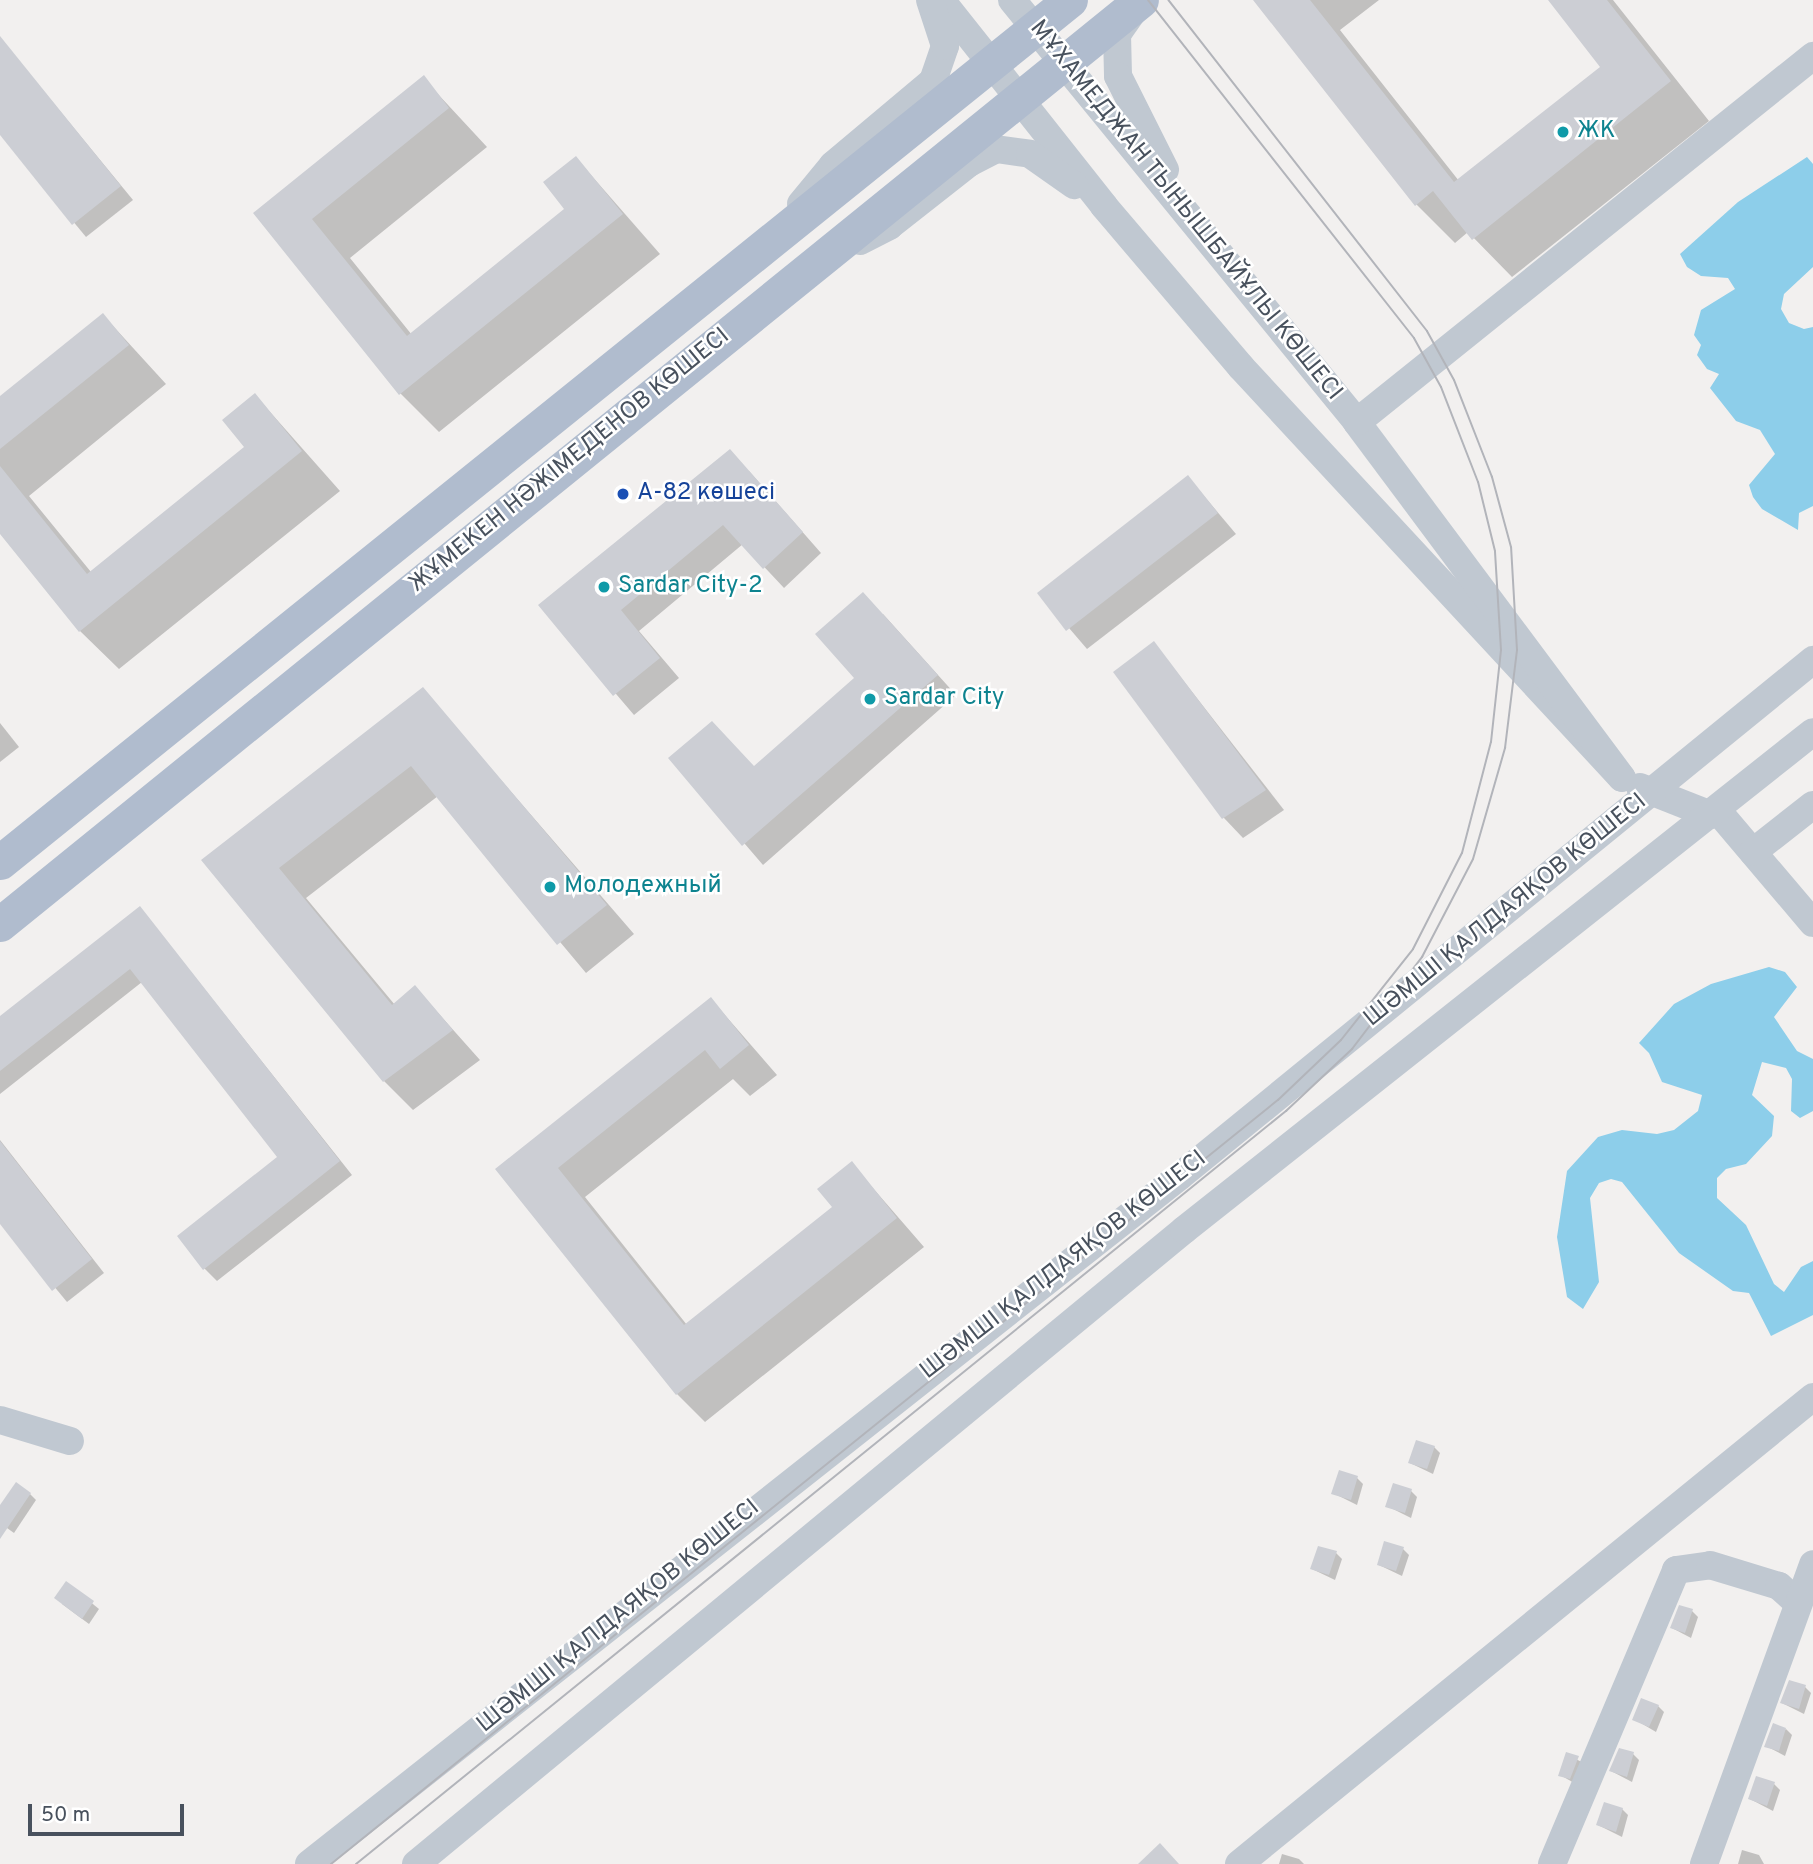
<!DOCTYPE html>
<meta charset="utf-8">
<style>
body{margin:0}
#map{position:relative;width:1813px;height:1864px;overflow:hidden;background:#f2f0ef;font-family:Overpass,sans-serif}
div>[style]{position:absolute}
[style*='--x']{left:calc(var(--x)*1px);top:calc(var(--y)*1px);width:calc(var(--w)*1px);rotate:calc(var(--a)*1deg)}
.water>*{inset:0;background:#8dceea}
.shadow>*{inset:0;background:#0003}
.building>*{inset:0;background:#ccced4}
.minor>*{height:28px;margin:-14px;padding:0 14px;transform-origin:14px;border-radius:14px;background:#c0c8d1}
.major>*{height:35px;margin:-17.5px;padding:0 17.5px;transform-origin:17.5px;border-radius:17.5px;background:#b0bcce}
.tram>*{height:2px;margin:-1px;padding:0 1px;transform-origin:1px;border-radius:1px;background:#b2b4ba}
.dots>*{width:19px;height:19px;translate:-50% -50%;box-sizing:border-box;border:4px solid #fff;border-radius:50%}
span{translate:-50% -50%;white-space:nowrap;text-align:center;line-height:1.15;-webkit-text-stroke:5px #fff;paint-order:stroke}
.culture-label{font-size:24px;color:#0d838f}
.left{translate:0 -50%;text-align:left}
.street-label{font-size:24px;color:#48515d}
.transit-label{font-size:24px;color:#164399}
.scale{position:absolute;left:28px;top:1804px;width:156px;height:32px;box-sizing:border-box;border:4px solid #48515d;border-top:0;padding-left:9px;font-size:21px;line-height:24px;white-space:nowrap;color:#48515d;-webkit-text-stroke:5px #fff;paint-order:stroke}
</style>
<div id="map">
<div class="water">
<div style="clip-path:polygon(1807px 157px,1813px 164px,1813px 267px,1784px 294px,1781px 309px,1789px 323px,1804px 329px,1813px 327px,1813px 506px,1799px 513px,1798px 530px,1762px 509px,1753px 497px,1749px 485px,1775px 454px,1760px 430px,1736px 421px,1710px 388px,1719px 374px,1707px 369px,1697px 355px,1701px 345px,1694px 335px,1701px 310px,1735px 289px,1728px 278px,1701px 276px,1687px 267px,1680px 254px,1738px 202px)"></div>
<div style="clip-path:polygon(1769px 967px,1785px 972px,1797px 987px,1774px 1017px,1797px 1051px,1813px 1059px,1813px 1111px,1800px 1118px,1791px 1111px,1792px 1079px,1786px 1068px,1762px 1062px,1752px 1095px,1774px 1116px,1772px 1136px,1746px 1164px,1726px 1169px,1717px 1178px,1717px 1198px,1746px 1225px,1774px 1284px,1784px 1292px,1801px 1267px,1813px 1261px,1813px 1315px,1771px 1336px,1749px 1293px,1733px 1291px,1679px 1253px,1622px 1182px,1611px 1179px,1599px 1183px,1590px 1198px,1599px 1282px,1583px 1309px,1567px 1297px,1557px 1237px,1567px 1171px,1598px 1137px,1622px 1130px,1657px 1134px,1674px 1130px,1698px 1111px,1702px 1095px,1662px 1082px,1649px 1053px,1639px 1043px,1674px 1004px,1711px 984px)"></div>
</div>
<div class="shadow">
<div style="clip-path:polygon(1255px 0,1379px 0,1340px 30px,1459px 181px,1603px 67px,1550px 0,1613px 0,1709px 121px,1512px 277px,1468px 232px,1455px 243px,1416px 204px)"></div>
<div style="clip-path:polygon(0 38px,133px 200px,86px 237px,0 133px)"></div>
<div style="clip-path:polygon(423px 78px,487px 147px,350px 258px,412px 335px,567px 210px,576px 158px,660px 254px,439px 432px,400px 393px,256px 213px)"></div>
<div style="clip-path:polygon(103px 315px,166px 384px,29px 496px,91px 572px,246px 447px,255px 395px,340px 491px,119px 669px,80px 631px,0 531px,0 398px)"></div>
<div style="clip-path:polygon(749px 471px,821px 553px,784px 588px,743px 544px,639px 631px,679px 678px,634px 715px,541px 606px)"></div>
<div style="clip-path:polygon(1188px 477px,1236px 534px,1087px 649px,1039px 593px)"></div>
<div style="clip-path:polygon(883px 614px,956px 695px,763px 865px,671px 758px,754px 767px,856px 678px)"></div>
<div style="clip-path:polygon(1154px 643px,1284px 810px,1243px 838px,1224px 818px,1116px 672px)"></div>
<div style="clip-path:polygon(423px 690px,634px 934px,586px 973px,438px 796px,306px 898px,395px 1005px,415px 987px,480px 1060px,413px 1110px,384px 1081px,203px 860px)"></div>
<div style="clip-path:polygon(0 723px,19px 747px,0 762px)"></div>
<div style="clip-path:polygon(140px 908px,352px 1175px,217px 1281px,204px 1268px,279px 1157px,142px 982px,0 1094px,0 1018px)"></div>
<div style="clip-path:polygon(711px 999px,777px 1075px,750px 1096px,733px 1079px,585px 1197px,687px 1325px,834px 1207px,852px 1164px,924px 1247px,705px 1422px,677px 1394px,498px 1169px)"></div>
<div style="clip-path:polygon(0 1140px,104px 1273px,67px 1302px,0 1221px)"></div>
<div style="clip-path:polygon(1434px 1447px,1440px 1453px,1433px 1474px,1410px 1463px)"></div>
<div style="clip-path:polygon(1357px 1478px,1363px 1484px,1357px 1505px,1333px 1493px)"></div>
<div style="clip-path:polygon(1411px 1491px,1417px 1497px,1411px 1518px,1387px 1506px)"></div>
<div style="clip-path:polygon(30px 1494px,36px 1500px,14px 1533px,0 1523px,0 1508px)"></div>
<div style="clip-path:polygon(1403px 1549px,1409px 1555px,1402px 1576px,1379px 1565px)"></div>
<div style="clip-path:polygon(1336px 1553px,1342px 1559px,1335px 1580px,1312px 1569px)"></div>
<div style="clip-path:polygon(67px 1583px,99px 1609px,89px 1624px,62px 1604px)"></div>
<div style="clip-path:polygon(1692px 1611px,1698px 1617px,1691px 1638px,1672px 1628px)"></div>
<div style="clip-path:polygon(1805px 1687px,1811px 1693px,1804px 1714px,1782px 1703px)"></div>
<div style="clip-path:polygon(1658px 1706px,1664px 1712px,1656px 1732px,1634px 1719px)"></div>
<div style="clip-path:polygon(1786px 1729px,1792px 1735px,1785px 1756px,1766px 1746px)"></div>
<div style="clip-path:polygon(1567px 1754px,1585px 1764px,1576px 1784px,1560px 1775px)"></div>
<div style="clip-path:polygon(1633px 1754px,1639px 1760px,1632px 1782px,1611px 1771px)"></div>
<div style="clip-path:polygon(1774px 1784px,1780px 1790px,1773px 1811px,1750px 1799px)"></div>
<div style="clip-path:polygon(1622px 1809px,1628px 1815px,1622px 1837px,1598px 1825px)"></div>
<div style="clip-path:polygon(1742px 1850px,1759px 1855px,1764px 1864px,1738px 1864px)"></div>
<div style="clip-path:polygon(1282px 1854px,1299px 1859px,1304px 1864px,1279px 1864px)"></div>
</div>
<div class="building">
<div style="clip-path:polygon(1253px 0,1310px 0,1454px 182px,1600px 67px,1548px 0,1607px 0,1671px 81px,1472px 240px,1433px 191px,1415px 206px)"></div>
<div style="clip-path:polygon(0 36px,121px 186px,72px 225px,0 135px)"></div>
<div style="clip-path:polygon(424px 75px,449px 108px,312px 219px,407px 336px,564px 209px,543px 182px,576px 156px,623px 214px,399px 395px,253px 213px)"></div>
<div style="clip-path:polygon(103px 313px,129px 345px,0 449px,0 396px)"></div>
<div style="clip-path:polygon(255px 393px,302px 451px,79px 632px,0 534px,0 466px,87px 574px,244px 447px,222px 420px)"></div>
<div style="clip-path:polygon(730px 449px,803px 532px,763px 569px,723px 525px,621px 610px,660px 658px,613px 696px,538px 605px)"></div>
<div style="clip-path:polygon(1188px 475px,1218px 513px,1066px 631px,1037px 593px)"></div>
<div style="clip-path:polygon(863px 592px,938px 675px,742px 846px,668px 758px,712px 721px,754px 766px,854px 678px,815px 634px)"></div>
<div style="clip-path:polygon(1154px 641px,1266px 790px,1222px 819px,1113px 672px)"></div>
<div style="clip-path:polygon(423px 687px,607px 905px,557px 945px,411px 766px,279px 868px,392px 1005px,415px 985px,453px 1030px,383px 1082px,201px 860px)"></div>
<div style="clip-path:polygon(140px 906px,340px 1161px,203px 1270px,177px 1236px,277px 1157px,130px 969px,0 1071px,0 1016px)"></div>
<div style="clip-path:polygon(711px 997px,749px 1045px,720px 1069px,705px 1050px,558px 1168px,684px 1325px,832px 1207px,817px 1189px,852px 1161px,897px 1218px,676px 1395px,495px 1169px)"></div>
<div style="clip-path:polygon(0 1141px,92px 1259px,52px 1291px,0 1224px)"></div>
<div style="clip-path:polygon(1416px 1440px,1435px 1446px,1427px 1469px,1408px 1463px)"></div>
<div style="clip-path:polygon(1339px 1470px,1358px 1476px,1351px 1500px,1331px 1494px)"></div>
<div style="clip-path:polygon(16px 1482px,31px 1493px,0 1539px,0 1505px)"></div>
<div style="clip-path:polygon(1393px 1483px,1412px 1489px,1405px 1513px,1385px 1507px)"></div>
<div style="clip-path:polygon(1384px 1541px,1404px 1547px,1396px 1571px,1377px 1565px)"></div>
<div style="clip-path:polygon(1318px 1546px,1337px 1551px,1329px 1575px,1310px 1569px)"></div>
<div style="clip-path:polygon(66px 1581px,94px 1601px,82px 1619px,54px 1598px)"></div>
<div style="clip-path:polygon(1679px 1605px,1693px 1609px,1685px 1633px,1670px 1628px)"></div>
<div style="clip-path:polygon(1789px 1680px,1806px 1685px,1799px 1709px,1780px 1703px)"></div>
<div style="clip-path:polygon(1641px 1698px,1659px 1705px,1649px 1727px,1632px 1720px)"></div>
<div style="clip-path:polygon(1773px 1723px,1786px 1728px,1779px 1751px,1764px 1747px)"></div>
<div style="clip-path:polygon(1619px 1748px,1634px 1752px,1627px 1777px,1609px 1771px)"></div>
<div style="clip-path:polygon(1566px 1752px,1579px 1756px,1570px 1779px,1558px 1776px)"></div>
<div style="clip-path:polygon(1756px 1776px,1775px 1782px,1767px 1806px,1748px 1799px)"></div>
<div style="clip-path:polygon(1604px 1802px,1623px 1808px,1616px 1832px,1596px 1825px)"></div>
<div style="clip-path:polygon(1160px 1843px,1179px 1864px,1138px 1864px)"></div>
</div>
<div class="minor">
<div style="--x:941;--y:0;--w:263;--a:51.6"></div>
<div style="--x:1104;--y:206;--w:211;--a:49.6"></div>
<div style="--x:1241;--y:367;--w:560;--a:47.17"></div>
<div style="--x:1622;--y:778;--w:444;--a:-126.7"></div>
<div style="--x:1357;--y:422;--w:585;--a:-38.75"></div>
<div style="--x:1012;--y:0;--w:545;--a:50.73"></div>
<div style="--x:1134;--y:10;--w:29;--a:125"></div>
<div style="--x:1117;--y:34;--w:42;--a:88.6"></div>
<div style="--x:1118;--y:76;--w:105;--a:63.4"></div>
<div style="--x:801;--y:204;--w:50;--a:-50.6"></div>
<div style="--x:833;--y:165;--w:131;--a:-40"></div>
<div style="--x:933;--y:81;--w:37;--a:-71"></div>
<div style="--x:945;--y:46;--w:48;--a:-108.1"></div>
<div style="--x:860;--y:241;--w:33;--a:-27"></div>
<div style="--x:889;--y:226;--w:102;--a:-38.2"></div>
<div style="--x:969;--y:163;--w:30;--a:-27"></div>
<div style="--x:996;--y:149;--w:34;--a:8"></div>
<div style="--x:1030;--y:154;--w:54;--a:35.2"></div>
<div style="--x:1640;--y:787;--w:76;--a:21.5"></div>
<div style="--x:1717;--y:810;--w:148;--a:49.7"></div>
<div style="--x:1753;--y:852;--w:76;--a:-38.1"></div>
<div style="--x:0;--y:1420;--w:73;--a:16.7"></div>
<div style="--x:309;--y:1864;--w:1110;--a:-38.31"></div>
<div style="--x:1180;--y:1176;--w:817;--a:-39.19"></div>
<div style="--x:416;--y:1864;--w:996;--a:-39.54"></div>
<div style="--x:1184;--y:1230;--w:802;--a:-38.37"></div>
<div style="--x:1239;--y:1864;--w:740;--a:-39.13"></div>
<div style="--x:1552;--y:1864;--w:319;--a:-67.1"></div>
<div style="--x:1676;--y:1570;--w:34;--a:-8"></div>
<div style="--x:1710;--y:1565;--w:72;--a:16.9"></div>
<div style="--x:1779;--y:1586;--w:25;--a:42"></div>
<div style="--x:1704;--y:1864;--w:319;--a:-70"></div>
</div>
<div class="major">
<div style="--x:0;--y:862;--w:1374;--a:-38.86"></div>
<div style="--x:0;--y:924;--w:1468;--a:-39"></div>
</div>
<div class="tram">
<div style="--x:331;--y:1864;--w:1217;--a:-38.9"></div>
<div style="--x:1278;--y:1100;--w:87;--a:-43.6"></div>
<div style="--x:1341;--y:1040;--w:116;--a:-51.6"></div>
<div style="--x:1413;--y:949;--w:108;--a:-63"></div>
<div style="--x:1462;--y:853;--w:115;--a:-75.4"></div>
<div style="--x:1491;--y:742;--w:93;--a:-83.8"></div>
<div style="--x:1501;--y:650;--w:99;--a:-93.5"></div>
<div style="--x:1495;--y:551;--w:71;--a:-103.8"></div>
<div style="--x:1478;--y:482;--w:102;--a:-111.3"></div>
<div style="--x:1441;--y:387;--w:56;--a:-118.9"></div>
<div style="--x:1414;--y:338;--w:430;--a:-128.2"></div>
<div style="--x:356;--y:1864;--w:1197;--a:-39"></div>
<div style="--x:1286;--y:1111;--w:91;--a:-43.2"></div>
<div style="--x:1352;--y:1049;--w:116;--a:-52.7"></div>
<div style="--x:1422;--y:957;--w:110;--a:-62.5"></div>
<div style="--x:1473;--y:859;--w:116;--a:-73.9"></div>
<div style="--x:1505;--y:748;--w:99;--a:-83"></div>
<div style="--x:1517;--y:650;--w:103;--a:-93.3"></div>
<div style="--x:1511;--y:547;--w:73;--a:-105.2"></div>
<div style="--x:1492;--y:477;--w:104;--a:-111.4"></div>
<div style="--x:1454;--y:380;--w:56;--a:-118.9"></div>
<div style="--x:1427;--y:331;--w:420;--a:-128"></div>
</div>
<div class="dots">
<div style="left:1563px;top:132px;background:#0f9aa8"></div>
<div style="left:623px;top:494px;background:#1a4fb4"></div>
<div style="left:604px;top:587px;background:#0f9aa8"></div>
<div style="left:870px;top:699px;background:#0f9aa8"></div>
<div style="left:550px;top:887px;background:#0f9aa8"></div>
</div>
<div class="culture-label">
<span class="left" style="left:1577px;top:132px">ЖК</span>
<span class="left" style="left:618px;top:587px">Sardar City-2</span>
<span class="left" style="left:884px;top:699px">Sardar City</span>
<span class="left" style="left:564px;top:887px">Молодежный</span>
</div>
<div class="street-label">
<span style="left:1185px;top:211px;rotate:51deg">МҰХАМЕДЖАН ТЫНЫШБАЙҰЛЫ КӨШЕСІ</span>
<span style="left:570px;top:461px;rotate:-39deg">ЖҰМЕКЕН НӘЖІМЕДЕНОВ КӨШЕСІ</span>
<span style="left:1506px;top:911px;rotate:-39deg">ШӘМШІ ҚАЛДАЯҚОВ КӨШЕСІ</span>
<span style="left:1064px;top:1266px;rotate:-38deg">ШӘМШІ ҚАЛДАЯҚОВ КӨШЕСІ</span>
<span style="left:619px;top:1617px;rotate:-39deg">ШӘМШІ ҚАЛДАЯҚОВ КӨШЕСІ</span>
</div>
<div class="transit-label">
<span class="left" style="left:637px;top:494px">A-82 көшесі</span>
</div>
<div class="scale">50 m</div>
</div>
